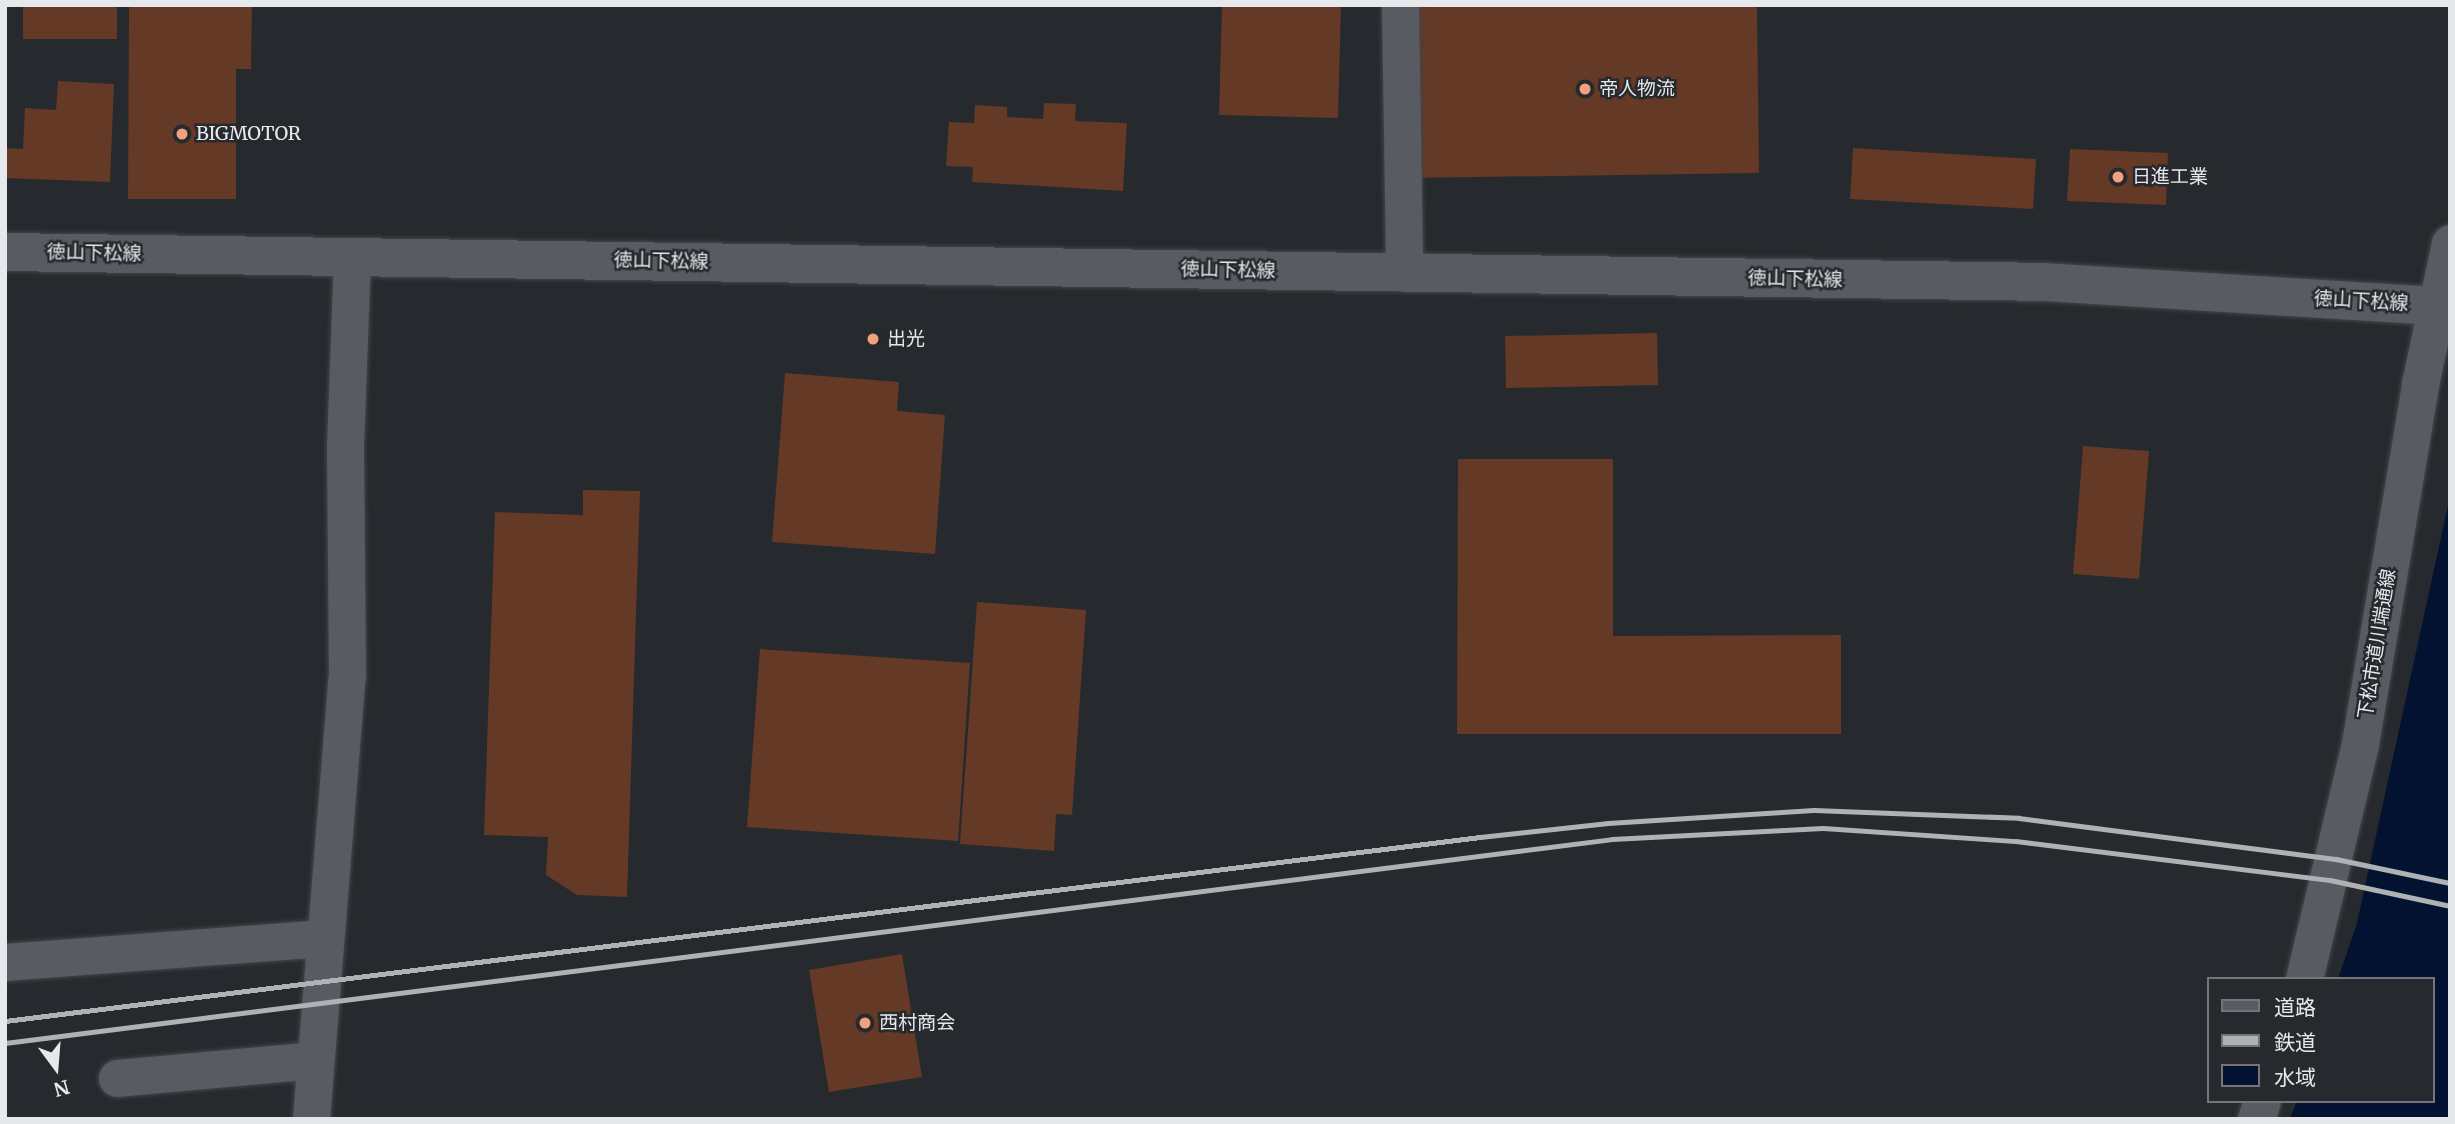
<!DOCTYPE html>
<meta charset="utf-8">
<style>
body{margin:0}
#map{position:relative;width:2455px;height:1124px;overflow:hidden;background:#26292d;font-family:Merriweather,"Noto Sans JP",serif}
div>[style]{position:absolute}
[style*='--x']{left:calc(var(--x)*1px);top:calc(var(--y)*1px);width:calc(var(--w)*1px);rotate:calc(var(--a)*1deg)}
.water>*{inset:0;background:#041232}
.building>*{inset:0;background:#643926}
.roads{filter:drop-shadow(0 0 2px #434549) drop-shadow(0 0 2px #434549)}
.minor>*{height:37px;margin:-18.5px;padding:0 18.5px;transform-origin:18.5px;border-radius:18.5px;background:#585b61}
.secondary>*{height:38px;margin:-19px;padding:0 19px;transform-origin:19px;border-radius:19px;background:#585b61}
.rail>*{height:5px;margin:-2.5px;padding:0 2.5px;transform-origin:2.5px;border-radius:2.5px;background:#afb1b5}
.dots>*{width:19px;height:19px;translate:-50% -50%;box-sizing:border-box;border:4px solid #26292d;border-radius:50%}
span{translate:-50% -50%;white-space:nowrap;text-align:center;line-height:1.15;-webkit-text-stroke:5px #26292d;paint-order:stroke}
.poi-label{font-size:19px;color:#e6e8eb}
.left{translate:0 -50%;text-align:left}
.street-label{font-size:19px;color:#e6e8eb}
.frame{position:absolute;inset:0;border:7px solid #e6e8eb;pointer-events:none}
.legend{position:absolute;left:2207px;top:977px;width:228px;height:126px;box-sizing:border-box;background:#26292d;border:2px solid #737579;margin:0;padding:9px 12px;list-style:none;font-size:21px;color:#e6e8eb}
.legend li{display:flex;align-items:center;gap:14px;height:35px}
.legend b{width:35px;border:2px solid #737579}
.north{position:absolute;left:21px;top:1033px;width:70px;height:70px;-webkit-text-stroke:5px #26292d;paint-order:stroke;rotate:164deg;font-size:19px;font-weight:700;line-height:28px;text-align:center;color:#e6e8eb}
.north::after{content:'';display:block;margin:auto;width:24px;height:32px;background:#e6e8eb;clip-path:polygon(50% 0,100% 100%,50% 72%,0 100%)}
</style>
<div id="map">
<div class="water">
<div style="clip-path:polygon(2450px 496px,2450px 1119px,2290px 1119px,2297px 1101px,2432px 1101px,2432px 979px,2338px 979px,2357px 923px)"></div>
</div>
<div class="building">
<div style="clip-path:polygon(23px 5px,117px 5px,117px 39px,23px 39px)"></div>
<div style="clip-path:polygon(129px 5px,252px 5px,251px 69px,236px 69px,236px 199px,128px 199px)"></div>
<div style="clip-path:polygon(1222px 5px,1341px 5px,1338px 118px,1219px 115px)"></div>
<div style="clip-path:polygon(1410px 5px,1757px 5px,1759px 173px,1412px 178px)"></div>
<div style="clip-path:polygon(58px 81px,114px 84px,110px 182px,5px 178px,5px 148px,23px 149px,25px 108px,56px 110px)"></div>
<div style="clip-path:polygon(1044px 103px,1076px 104px,1075px 121px,1127px 123px,1123px 191px,972px 182px,973px 167px,946px 166px,949px 122px,974px 123px,975px 105px,1007px 107px,1007px 117px,1043px 119px)"></div>
<div style="clip-path:polygon(1853px 148px,2036px 159px,2033px 209px,1850px 199px)"></div>
<div style="clip-path:polygon(2070px 149px,2168px 153px,2166px 205px,2067px 201px)"></div>
<div style="clip-path:polygon(1657px 333px,1658px 385px,1506px 388px,1505px 336px)"></div>
<div style="clip-path:polygon(785px 373px,899px 382px,897px 411px,945px 415px,935px 554px,772px 542px)"></div>
<div style="clip-path:polygon(2083px 446px,2149px 451px,2139px 579px,2073px 574px)"></div>
<div style="clip-path:polygon(1458px 459px,1613px 459px,1613px 636px,1841px 635px,1841px 734px,1457px 734px)"></div>
<div style="clip-path:polygon(583px 490px,640px 491px,627px 897px,577px 895px,546px 875px,548px 837px,484px 835px,495px 512px,583px 515px)"></div>
<div style="clip-path:polygon(977px 602px,1086px 610px,1072px 815px,1056px 814px,1054px 851px,960px 844px)"></div>
<div style="clip-path:polygon(760px 649px,970px 663px,958px 841px,747px 827px)"></div>
<div style="clip-path:polygon(902px 954px,922px 1077px,829px 1092px,809px 970px)"></div>
</div>
<div class="roads">
<div class="minor">
<div style="--x:1400;--y:5;--w:268;--a:89.1"></div>
<div style="--x:5;--y:962;--w:320;--a:-4.3"></div>
<div style="--x:2304;--y:979;--w:242;--a:-76.6"></div>
<div style="--x:2360;--y:744;--w:365;--a:-80.5"></div>
<div style="--x:2420;--y:384;--w:144;--a:-78"></div>
<div style="--x:117;--y:1078;--w:198;--a:-5.2"></div>
<div style="--x:311;--y:1119;--w:444;--a:-85.4"></div>
<div style="--x:347;--y:676;--w:229;--a:-90.5"></div>
<div style="--x:345;--y:447;--w:190;--a:-87.9"></div>
<div style="--x:2256;--y:1119;--w:19;--a:-72"></div>
</div>
<div class="secondary">
<div style="--x:5;--y:252;--w:2039;--a:0.84"></div>
<div style="--x:2044;--y:282;--w:407;--a:3.5"></div>
</div>
</div>
<div class="rail">
<div style="--x:5;--y:1021;--w:1486;--a:-7.11"></div>
<div style="--x:1480;--y:837;--w:129;--a:-6.2"></div>
<div style="--x:1608;--y:823;--w:206;--a:-3.6"></div>
<div style="--x:1814;--y:810;--w:205;--a:2.2"></div>
<div style="--x:2019;--y:818;--w:320;--a:7.4"></div>
<div style="--x:2336;--y:859;--w:116;--a:11.9"></div>
<div style="--x:5;--y:1043;--w:1620;--a:-7.23"></div>
<div style="--x:1612;--y:839;--w:211;--a:-3"></div>
<div style="--x:1823;--y:828;--w:193;--a:3.9"></div>
<div style="--x:2016;--y:841;--w:316;--a:7.1"></div>
<div style="--x:2330;--y:880;--w:123;--a:12.2"></div>
</div>
<div class="dots">
<div style="left:1585px;top:89px;background:#f1a17d"></div>
<div style="left:182px;top:134px;background:#f1a17d"></div>
<div style="left:2118px;top:177px;background:#f1a17d"></div>
<div style="left:873px;top:339px;background:#f1a17d"></div>
<div style="left:865px;top:1023px;background:#f1a17d"></div>
</div>
<div class="poi-label">
<span class="left" style="left:1599px;top:89px">帝人物流</span>
<span class="left" style="left:196px;top:134px">BIGMOTOR</span>
<span class="left" style="left:2132px;top:177px">日進工業</span>
<span class="left" style="left:887px;top:339px">出光</span>
<span class="left" style="left:879px;top:1023px">西村商会</span>
</div>
<div class="street-label">
<span style="left:94px;top:253px;rotate:1deg">徳山下松線</span>
<span style="left:661px;top:261px;rotate:1deg">徳山下松線</span>
<span style="left:1228px;top:270px;rotate:1deg">徳山下松線</span>
<span style="left:1795px;top:279px;rotate:1deg">徳山下松線</span>
<span style="left:2361px;top:301px;rotate:3deg">徳山下松線</span>
<span style="left:2377px;top:644px;rotate:-81deg">下松市道川端通線</span>
</div>
<div class="frame"></div>
<ul class="legend">
<li><b style="height:9px;background:#585b61"></b>道路</li>
<li><b style="height:9px;background:#afb1b5"></b>鉄道</li>
<li><b style="height:19px;background:#041232"></b>水域</li>
</ul>
<div class="north">N</div>
</div>
